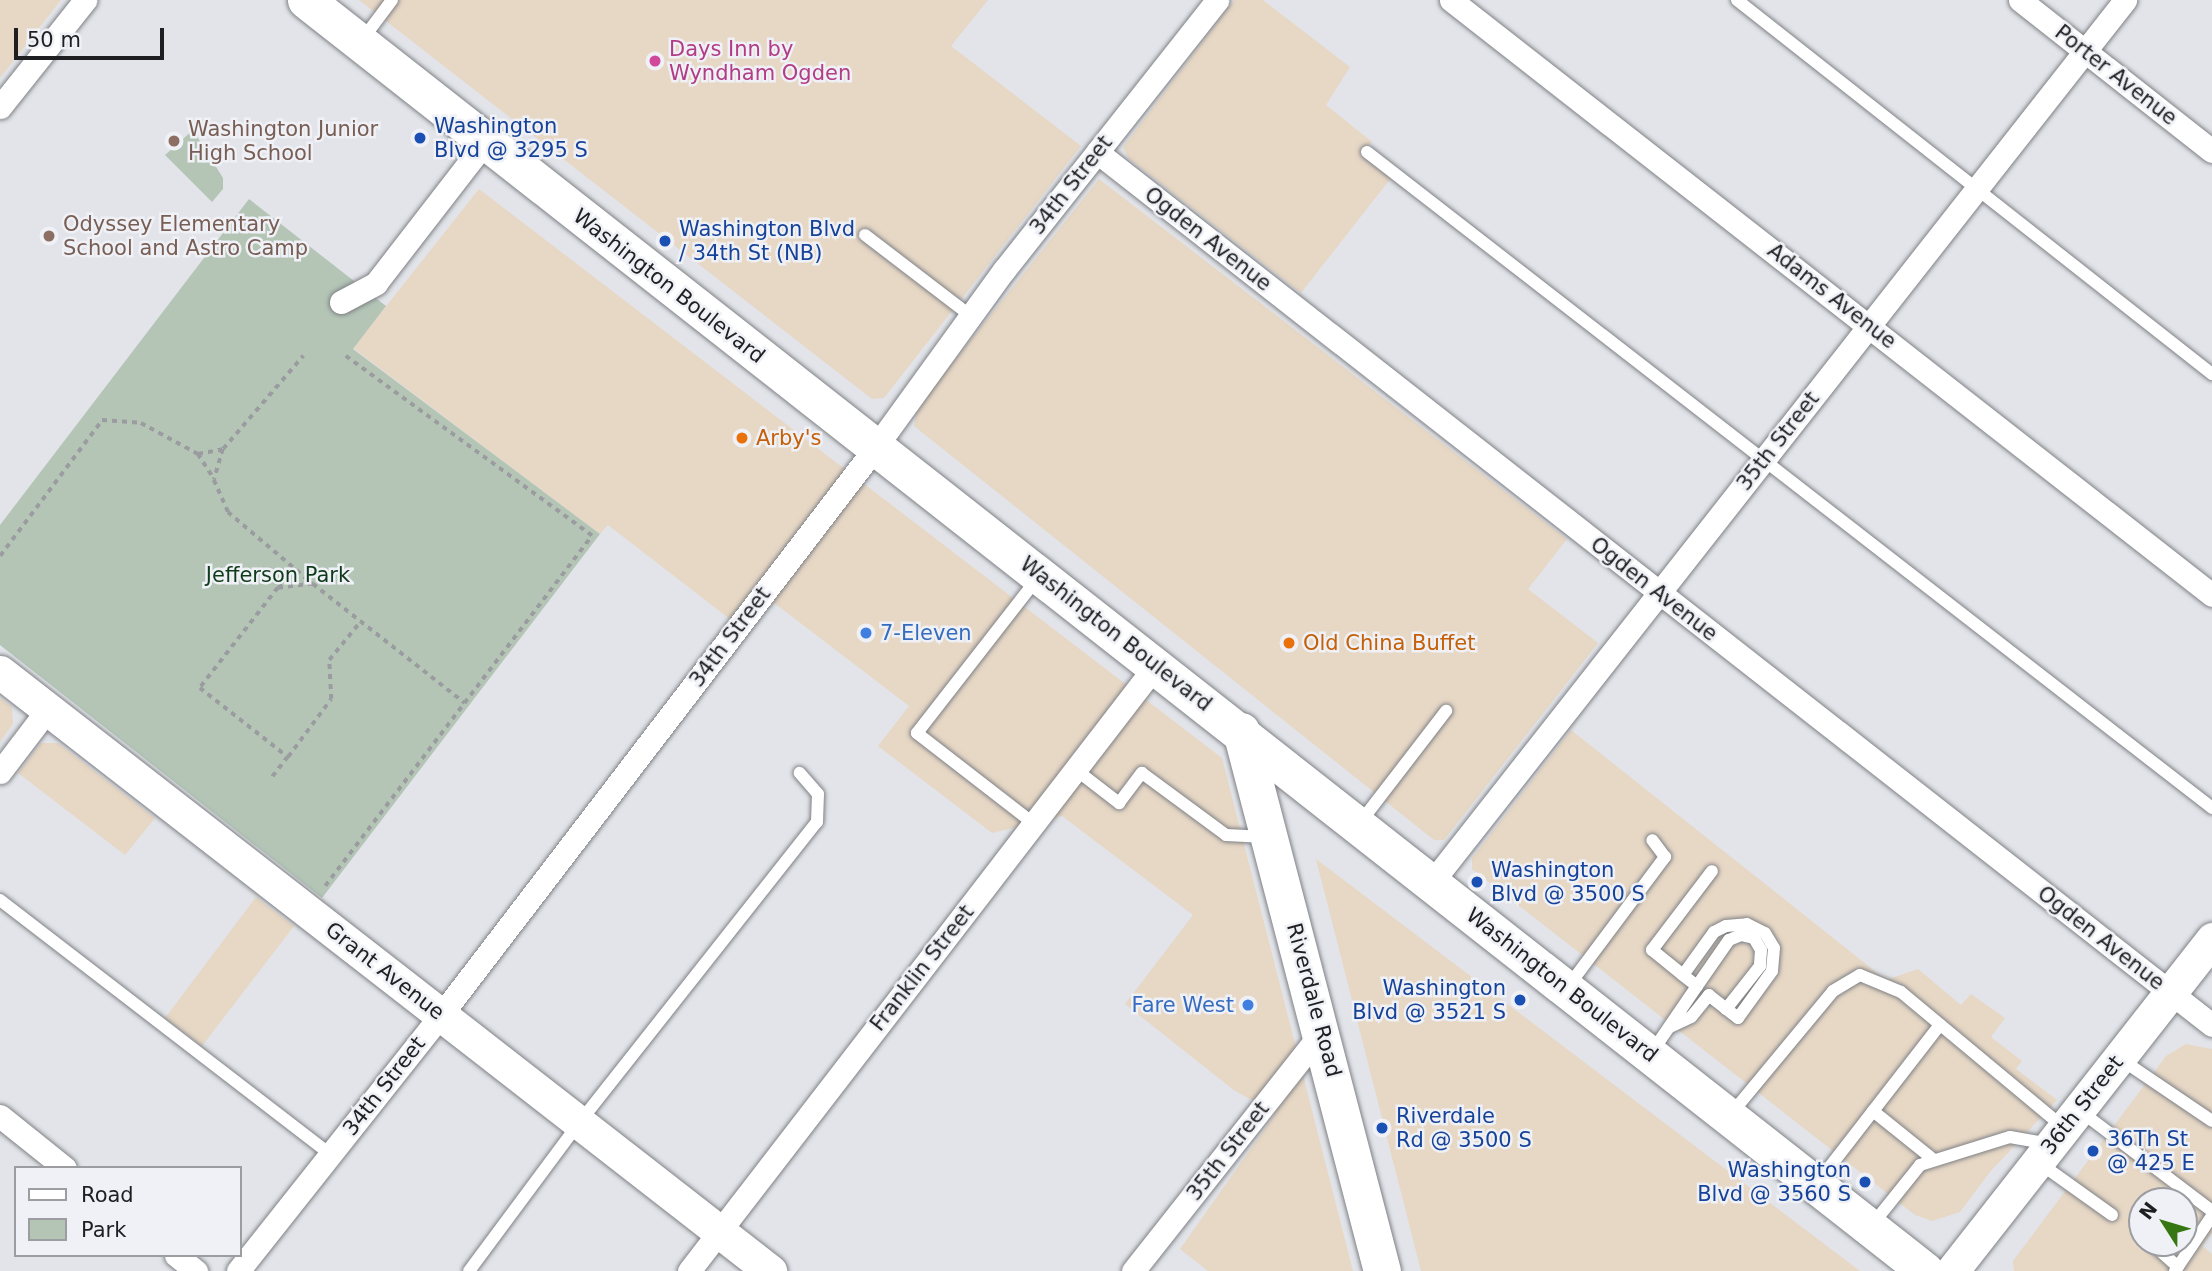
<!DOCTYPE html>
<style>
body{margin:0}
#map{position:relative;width:2212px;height:1271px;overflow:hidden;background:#e2e4e9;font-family:"DejaVu Sans",sans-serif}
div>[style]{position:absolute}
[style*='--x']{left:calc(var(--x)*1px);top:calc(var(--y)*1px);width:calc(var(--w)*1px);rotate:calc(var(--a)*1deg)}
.commercial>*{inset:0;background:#e7d7c5}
.green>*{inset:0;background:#b4c5b6}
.path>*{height:3.5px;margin-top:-1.75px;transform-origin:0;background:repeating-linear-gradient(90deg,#9b9ca0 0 5px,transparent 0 10px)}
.roads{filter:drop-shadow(0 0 2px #7f8185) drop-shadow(0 0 2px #7f8185)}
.lane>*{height:12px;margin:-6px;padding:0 6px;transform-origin:6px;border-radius:6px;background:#fff}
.street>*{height:23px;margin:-11.5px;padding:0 11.5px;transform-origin:11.5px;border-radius:11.5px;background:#fff}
.secondary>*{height:33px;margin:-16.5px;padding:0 16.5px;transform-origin:16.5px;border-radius:16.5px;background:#fff}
.primary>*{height:37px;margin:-18.5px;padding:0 18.5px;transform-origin:18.5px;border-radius:18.5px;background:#fff}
.dots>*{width:19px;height:19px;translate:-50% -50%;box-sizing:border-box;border:4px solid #eff1f6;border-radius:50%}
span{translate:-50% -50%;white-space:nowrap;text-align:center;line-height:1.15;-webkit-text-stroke:5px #eff1f6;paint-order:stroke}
.hotel-label{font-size:21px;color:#b23c85}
.left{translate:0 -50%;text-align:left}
.street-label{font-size:21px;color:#1f1f21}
.transit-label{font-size:21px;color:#164399}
.right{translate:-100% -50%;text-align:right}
.education-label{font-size:21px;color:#785e54}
.food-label{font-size:21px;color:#c56008}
.park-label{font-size:21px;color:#0f3b1a}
.shop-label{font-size:21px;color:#366cbe}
.legend{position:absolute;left:14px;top:1166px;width:228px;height:91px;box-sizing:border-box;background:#eff1f6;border:2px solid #9c9da1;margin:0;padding:9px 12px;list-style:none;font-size:21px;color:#1f1f21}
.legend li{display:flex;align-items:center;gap:14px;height:35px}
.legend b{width:35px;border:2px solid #9c9da1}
.north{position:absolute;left:2128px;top:1187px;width:70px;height:70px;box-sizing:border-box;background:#eff1f6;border:2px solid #9c9da1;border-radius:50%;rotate:307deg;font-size:19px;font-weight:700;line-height:28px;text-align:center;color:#1f1f21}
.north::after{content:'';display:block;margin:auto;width:24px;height:32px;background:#377713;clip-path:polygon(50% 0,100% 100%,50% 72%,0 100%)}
.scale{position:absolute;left:14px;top:28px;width:150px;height:32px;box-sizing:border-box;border:4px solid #1f1f21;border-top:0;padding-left:9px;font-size:21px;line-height:24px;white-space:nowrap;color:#1f1f21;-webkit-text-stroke:5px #eff1f6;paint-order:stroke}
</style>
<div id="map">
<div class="commercial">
<div style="clip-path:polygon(0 0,61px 0,0 78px)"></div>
<div style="clip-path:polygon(359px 0,988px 0,951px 46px,1081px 146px,884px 398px,872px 399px)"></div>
<div style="clip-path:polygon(1234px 0,1263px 0,1350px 67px,1326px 105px,1372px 142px,1361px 156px,1391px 178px,1301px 293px,1128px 158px,1123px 147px)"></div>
<div style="clip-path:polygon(1099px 179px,1567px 539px,1528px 589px,1598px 643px,1444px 840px,1434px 840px,914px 426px,917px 407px)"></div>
<div style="clip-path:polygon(479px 189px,1222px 758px,1353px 1271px,1208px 1271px,1180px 1249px,1276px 1113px,1235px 1091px,1125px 1004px,1193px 915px,1062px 816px,992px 833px,878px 746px,909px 706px,769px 599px,735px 623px,608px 525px,600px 534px,353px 348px)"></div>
<div style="clip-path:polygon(0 698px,12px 707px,13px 724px,0 742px)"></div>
<div style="clip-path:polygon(1571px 730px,1886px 980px,1918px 969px,1961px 1005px,1971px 994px,2005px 1018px,1991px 1037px,2022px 1061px,2016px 1069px,2057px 1100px,1990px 1172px,1960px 1212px,1932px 1221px,1915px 1215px,1472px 869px,1472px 858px)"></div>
<div style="clip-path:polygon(41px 743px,58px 743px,155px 818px,125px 855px,18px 773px)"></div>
<div style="clip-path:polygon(1316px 859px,1860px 1271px,1421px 1271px)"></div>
<div style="clip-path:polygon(256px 897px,294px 926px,202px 1046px,165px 1018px)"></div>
<div style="clip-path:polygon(evenodd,2186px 1044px,2212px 1049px,2212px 1233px,2202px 1246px,2212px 1254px,2212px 1271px,2014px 1271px,2013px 1261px,2166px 1056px,2186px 1044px,2142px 1201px,2184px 1201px,2184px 1243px,2142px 1243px,2142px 1201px)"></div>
</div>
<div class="green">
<div style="clip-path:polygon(193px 130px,223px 178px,223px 189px,212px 202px,165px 155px)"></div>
<div style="clip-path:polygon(249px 199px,386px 306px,353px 349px,600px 534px,322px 898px,0 645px,0 525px)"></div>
</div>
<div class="path">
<div style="--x:223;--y:449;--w:32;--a:106"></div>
<div style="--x:214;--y:480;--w:35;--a:66"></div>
<div style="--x:228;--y:512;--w:111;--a:40.3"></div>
<div style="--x:313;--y:584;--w:35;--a:173"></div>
<div style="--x:278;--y:588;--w:127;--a:128"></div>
<div style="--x:200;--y:688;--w:112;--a:38.1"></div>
<div style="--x:288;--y:757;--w:29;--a:128"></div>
<div style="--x:198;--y:454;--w:30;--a:57"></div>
<div style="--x:0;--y:556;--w:170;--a:-53.1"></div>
<div style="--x:102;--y:420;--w:39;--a:4"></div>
<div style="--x:141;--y:423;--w:65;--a:28.5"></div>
<div style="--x:198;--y:454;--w:25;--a:-11"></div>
<div style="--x:223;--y:449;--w:123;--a:-49.3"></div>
<div style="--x:313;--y:584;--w:193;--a:38.1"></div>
<div style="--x:278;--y:588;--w:25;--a:-53"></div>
<div style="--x:288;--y:757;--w:72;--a:-53.4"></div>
<div style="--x:331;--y:699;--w:39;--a:-93"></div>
<div style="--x:329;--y:660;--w:50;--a:-50.6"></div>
<div style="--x:325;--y:886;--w:440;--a:-52.7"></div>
<div style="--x:592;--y:536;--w:307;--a:-143.9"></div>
</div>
<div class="roads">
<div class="lane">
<div style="--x:1737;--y:0;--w:605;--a:38.22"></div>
<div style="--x:362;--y:40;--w:50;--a:-53.1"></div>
<div style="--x:1367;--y:152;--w:1070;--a:37.82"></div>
<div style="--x:865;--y:235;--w:133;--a:37.4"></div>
<div style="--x:1075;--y:769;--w:56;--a:37.7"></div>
<div style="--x:1119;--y:803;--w:38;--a:-53"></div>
<div style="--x:1142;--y:773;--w:104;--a:36.4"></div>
<div style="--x:1226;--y:835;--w:40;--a:2.9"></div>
<div style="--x:1033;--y:823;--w:147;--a:-142.2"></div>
<div style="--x:917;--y:733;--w:195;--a:-52.1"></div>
<div style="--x:1359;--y:824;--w:143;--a:-52.4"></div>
<div style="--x:0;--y:900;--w:416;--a:37.6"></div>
<div style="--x:1683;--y:975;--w:40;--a:-141"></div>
<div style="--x:1652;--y:950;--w:99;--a:-52.8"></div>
<div style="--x:1697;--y:986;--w:56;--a:-55.2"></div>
<div style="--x:1729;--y:940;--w:13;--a:-23"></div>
<div style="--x:1741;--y:935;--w:13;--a:13"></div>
<div style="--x:1754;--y:938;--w:14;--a:60"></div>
<div style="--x:1761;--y:950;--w:16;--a:94"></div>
<div style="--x:1760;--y:966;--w:55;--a:128.3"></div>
<div style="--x:1567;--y:988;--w:164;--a:-53.2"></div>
<div style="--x:1665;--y:857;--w:21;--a:-127"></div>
<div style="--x:1652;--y:1052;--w:80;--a:-55.7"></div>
<div style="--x:1697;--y:986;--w:18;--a:-142"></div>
<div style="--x:1683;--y:975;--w:53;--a:-54.2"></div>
<div style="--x:1714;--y:932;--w:13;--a:-27"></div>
<div style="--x:1726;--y:926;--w:21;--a:-5"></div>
<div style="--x:1747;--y:924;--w:20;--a:27"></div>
<div style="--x:1765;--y:933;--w:17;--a:59"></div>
<div style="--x:1774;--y:948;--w:23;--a:95"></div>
<div style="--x:1772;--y:971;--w:58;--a:125.9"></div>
<div style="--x:1738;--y:1018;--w:37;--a:-142"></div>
<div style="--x:1709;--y:995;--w:28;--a:129"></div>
<div style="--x:1691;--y:1017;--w:23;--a:155"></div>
<div style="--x:2119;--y:1058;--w:112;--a:34.1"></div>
<div style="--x:2079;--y:1110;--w:167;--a:37.2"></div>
<div style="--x:1873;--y:1111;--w:78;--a:38.8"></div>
<div style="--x:1731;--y:1114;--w:160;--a:-50.3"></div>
<div style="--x:1833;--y:991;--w:31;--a:-31"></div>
<div style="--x:1860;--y:975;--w:44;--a:22.5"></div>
<div style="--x:1901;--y:992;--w:212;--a:39.8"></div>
<div style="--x:2038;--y:1162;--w:91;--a:35.6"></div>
<div style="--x:1818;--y:1182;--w:199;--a:-52.2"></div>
<div style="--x:1872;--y:1225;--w:77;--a:-51.3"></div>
<div style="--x:1920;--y:1165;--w:94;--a:-17.3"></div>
<div style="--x:2010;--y:1137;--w:39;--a:10"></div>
<div style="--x:2157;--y:1248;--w:28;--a:42"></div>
<div style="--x:469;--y:1271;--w:184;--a:-53.4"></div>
<div style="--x:579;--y:1123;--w:384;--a:-51.7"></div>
<div style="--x:817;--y:822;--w:28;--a:-88"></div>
<div style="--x:818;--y:794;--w:28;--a:-131"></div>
<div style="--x:2175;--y:1271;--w:66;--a:-56.1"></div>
</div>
<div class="street">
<div style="--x:1451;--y:0;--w:966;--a:38.02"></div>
<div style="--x:2020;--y:0;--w:244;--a:38.2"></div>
<div style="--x:0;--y:107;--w:137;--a:-51.5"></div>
<div style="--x:1097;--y:152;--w:1416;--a:38.06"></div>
<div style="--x:341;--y:302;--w:40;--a:-28"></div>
<div style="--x:376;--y:283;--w:178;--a:-52.3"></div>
<div style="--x:0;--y:772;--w:79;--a:-52.7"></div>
<div style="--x:1432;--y:882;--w:1122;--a:-51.84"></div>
<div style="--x:0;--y:1116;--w:83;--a:38.7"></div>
<div style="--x:176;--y:1255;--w:26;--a:39"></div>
<div style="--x:238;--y:1271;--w:327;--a:-51.6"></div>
<div style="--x:441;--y:1015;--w:714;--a:-52.57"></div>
<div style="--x:875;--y:448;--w:220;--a:-54.1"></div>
<div style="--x:1004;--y:270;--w:344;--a:-51.7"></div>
<div style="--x:689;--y:1271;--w:765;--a:-52.38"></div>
<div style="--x:1133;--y:1271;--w:307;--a:-51.7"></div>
</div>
<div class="secondary">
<div style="--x:0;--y:672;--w:976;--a:37.88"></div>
<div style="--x:1952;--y:1271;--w:422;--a:-51.9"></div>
</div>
<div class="primary">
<div style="--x:306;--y:0;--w:2058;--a:38.13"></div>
<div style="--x:1241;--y:731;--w:558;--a:75.37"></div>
</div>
</div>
<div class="dots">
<div style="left:655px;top:61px;background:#d1479c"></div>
<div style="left:420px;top:138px;background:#1a4fb4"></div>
<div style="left:174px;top:141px;background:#8d6e63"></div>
<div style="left:49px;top:236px;background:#8d6e63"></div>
<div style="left:665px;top:241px;background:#1a4fb4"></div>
<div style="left:742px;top:438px;background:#e8710a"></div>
<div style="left:866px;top:633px;background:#3f7fe0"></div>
<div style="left:1289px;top:643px;background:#e8710a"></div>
<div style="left:1477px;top:882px;background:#1a4fb4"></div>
<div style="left:1520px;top:1000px;background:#1a4fb4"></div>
<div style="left:1248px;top:1005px;background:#3f7fe0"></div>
<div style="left:1382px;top:1128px;background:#1a4fb4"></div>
<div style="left:2093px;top:1151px;background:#1a4fb4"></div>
<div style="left:1865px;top:1182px;background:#1a4fb4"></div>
</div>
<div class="hotel-label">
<span class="left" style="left:669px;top:61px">Days Inn by<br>Wyndham Ogden</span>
</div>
<div class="street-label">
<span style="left:2116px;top:75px;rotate:38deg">Porter Avenue</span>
<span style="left:1071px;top:185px;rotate:-52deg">34th Street</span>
<span style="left:1208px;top:239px;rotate:38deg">Ogden Avenue</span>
<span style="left:669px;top:286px;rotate:38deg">Washington Boulevard</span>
<span style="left:1832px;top:296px;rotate:38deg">Adams Avenue</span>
<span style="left:1778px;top:441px;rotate:-52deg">35th Street</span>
<span style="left:1654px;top:589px;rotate:38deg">Ogden Avenue</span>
<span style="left:1116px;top:634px;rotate:38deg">Washington Boulevard</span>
<span style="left:730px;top:637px;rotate:-53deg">34th Street</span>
<span style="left:2101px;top:938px;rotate:38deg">Ogden Avenue</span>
<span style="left:922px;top:968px;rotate:-52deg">Franklin Street</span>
<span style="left:385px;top:971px;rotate:38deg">Grant Avenue</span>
<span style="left:1562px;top:985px;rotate:38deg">Washington Boulevard</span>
<span style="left:1314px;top:1000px;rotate:75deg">Riverdale Road</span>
<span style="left:384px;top:1086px;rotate:-52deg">34th Street</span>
<span style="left:2082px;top:1105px;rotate:-52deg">36th Street</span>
<span style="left:1228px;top:1151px;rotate:-52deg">35th Street</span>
</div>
<div class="transit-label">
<span class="left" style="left:434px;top:138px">Washington<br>Blvd @ 3295 S</span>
<span class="left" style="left:679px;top:241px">Washington Blvd<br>/ 34th St (NB)</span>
<span class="left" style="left:1491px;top:882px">Washington<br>Blvd @ 3500 S</span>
<span class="right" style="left:1506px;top:1000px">Washington<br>Blvd @ 3521 S</span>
<span class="left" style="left:1396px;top:1128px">Riverdale<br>Rd @ 3500 S</span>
<span class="left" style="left:2107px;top:1151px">36Th St<br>@ 425 E</span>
<span class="right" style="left:1851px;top:1182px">Washington<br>Blvd @ 3560 S</span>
</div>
<div class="education-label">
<span class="left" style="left:188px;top:141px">Washington Junior<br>High School</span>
<span class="left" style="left:63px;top:236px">Odyssey Elementary<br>School and Astro Camp</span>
</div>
<div class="food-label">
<span class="left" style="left:756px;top:438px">Arby's</span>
<span class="left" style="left:1303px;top:643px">Old China Buffet</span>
</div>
<div class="park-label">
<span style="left:278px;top:575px">Jefferson Park</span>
</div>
<div class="shop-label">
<span class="left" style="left:880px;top:633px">7-Eleven</span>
<span class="right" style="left:1234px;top:1005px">Fare West</span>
</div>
<ul class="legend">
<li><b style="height:9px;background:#fff"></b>Road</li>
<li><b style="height:19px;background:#b4c5b6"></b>Park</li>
</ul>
<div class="north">N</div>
<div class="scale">50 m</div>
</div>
